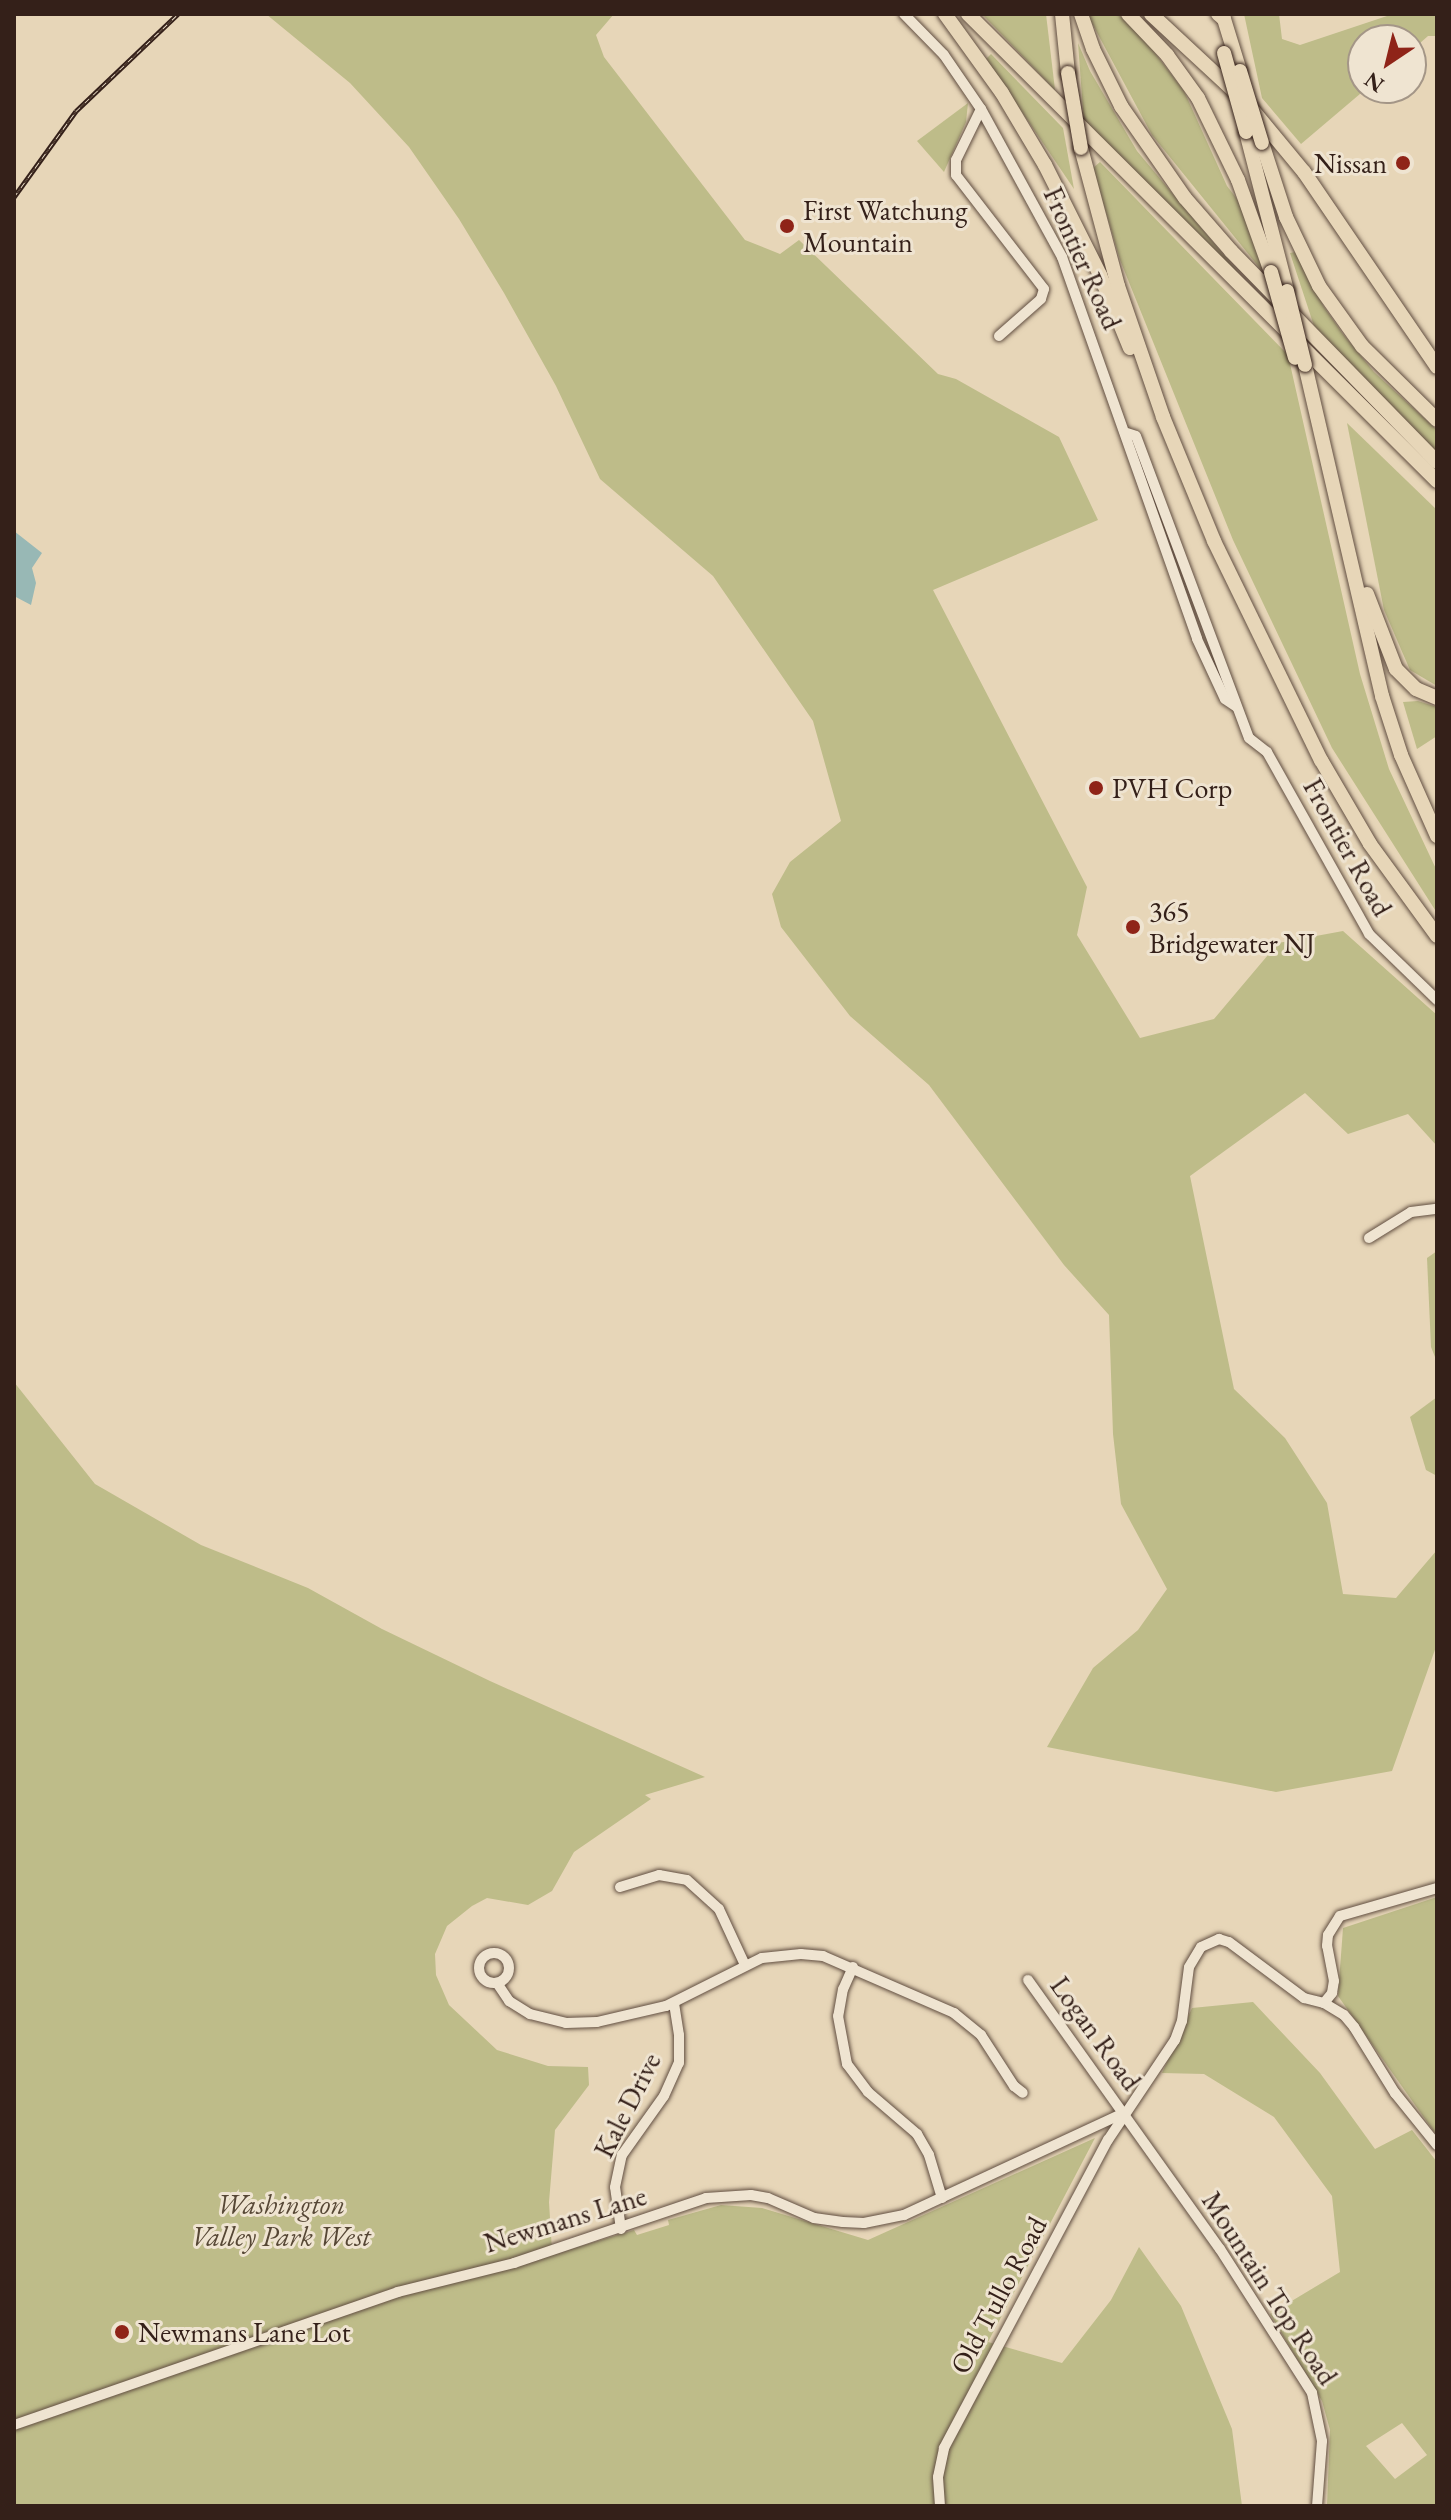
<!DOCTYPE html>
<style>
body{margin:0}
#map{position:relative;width:1451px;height:2520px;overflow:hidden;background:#e7d6b8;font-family:"EB Garamond",serif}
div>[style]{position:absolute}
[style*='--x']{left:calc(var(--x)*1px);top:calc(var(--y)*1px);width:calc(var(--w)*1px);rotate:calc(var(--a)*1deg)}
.green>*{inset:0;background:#bebc89}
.water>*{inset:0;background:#98b8b5}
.roads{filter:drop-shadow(0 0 2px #614e41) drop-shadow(0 0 2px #614e41)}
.minor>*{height:10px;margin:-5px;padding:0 5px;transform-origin:5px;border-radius:5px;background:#efe4d1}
.minor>.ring{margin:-5px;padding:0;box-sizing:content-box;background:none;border:10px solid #efe4d1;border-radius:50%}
.highway>*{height:14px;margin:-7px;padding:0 7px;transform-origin:7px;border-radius:7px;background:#e7d6b8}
.rail>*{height:5px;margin-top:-2.5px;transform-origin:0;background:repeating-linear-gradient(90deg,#efe4d1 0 6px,#342019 0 12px);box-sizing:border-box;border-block:2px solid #342019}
.bridges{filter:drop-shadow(0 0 2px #342019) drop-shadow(0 0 2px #342019)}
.highway-bridge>*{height:14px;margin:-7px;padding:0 7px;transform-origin:7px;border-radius:7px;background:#e7d6b8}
.dots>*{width:22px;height:22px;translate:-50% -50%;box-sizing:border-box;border:4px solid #efe4d1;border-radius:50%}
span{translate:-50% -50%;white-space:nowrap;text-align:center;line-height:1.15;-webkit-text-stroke:6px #efe4d1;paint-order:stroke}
.poi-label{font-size:28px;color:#342019}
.right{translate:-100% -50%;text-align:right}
.left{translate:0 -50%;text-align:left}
.street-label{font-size:28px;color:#342019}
.park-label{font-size:28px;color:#564735;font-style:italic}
.frame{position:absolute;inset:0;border:16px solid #342019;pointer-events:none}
.north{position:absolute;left:1347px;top:24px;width:80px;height:80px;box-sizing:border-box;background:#efe4d1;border:2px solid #a49687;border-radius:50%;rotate:215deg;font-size:22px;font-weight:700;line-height:32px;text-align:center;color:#342019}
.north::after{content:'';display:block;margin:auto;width:28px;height:36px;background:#8f2418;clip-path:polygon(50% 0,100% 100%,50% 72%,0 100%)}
</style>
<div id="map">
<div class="green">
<div style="clip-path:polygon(266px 14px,614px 14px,596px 35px,604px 57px,745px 240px,780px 254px,799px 240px,938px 374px,956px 379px,1059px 437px,1098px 520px,933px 590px,1087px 887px,1077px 935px,1140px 1038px,1214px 1019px,1278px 943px,1343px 931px,1437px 1015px,1437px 1146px,1408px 1114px,1348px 1134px,1305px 1093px,1190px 1176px,1234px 1389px,1285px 1438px,1327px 1503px,1343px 1594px,1396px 1598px,1437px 1550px,1437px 1644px,1392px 1771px,1276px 1792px,1047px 1747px,1093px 1668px,1138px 1630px,1167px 1589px,1121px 1504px,1113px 1434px,1109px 1315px,1064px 1265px,929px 1085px,850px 1016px,781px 927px,772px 894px,790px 862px,841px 821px,813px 721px,713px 576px,600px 479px,556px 386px,504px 293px,459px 219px,409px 147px,350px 83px)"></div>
<div style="clip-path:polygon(982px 14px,1046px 14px,1055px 90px)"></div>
<div style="clip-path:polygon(1087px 14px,1118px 14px,1146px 41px,1184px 91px,1227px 186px,1240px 203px,1267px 277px,1152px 135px)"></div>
<div style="clip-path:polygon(1244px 14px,1279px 14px,1282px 39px,1300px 45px,1393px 14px,1437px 14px,1437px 36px,1428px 36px,1411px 51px,1411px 40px,1363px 40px,1363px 88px,1367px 88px,1301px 144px,1262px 98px)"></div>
<div style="clip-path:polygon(1078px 43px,1090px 71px,1137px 151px,1258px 296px,1084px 123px)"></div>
<div style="clip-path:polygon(991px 54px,1063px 128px,1074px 189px,986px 59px)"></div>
<div style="clip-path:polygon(968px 103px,966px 122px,944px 172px,917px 141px)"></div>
<div style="clip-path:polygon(1100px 162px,1288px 355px,1360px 674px,1389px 769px,1437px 871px,1437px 913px,1332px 748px,1233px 540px,1120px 260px,1093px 168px)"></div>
<div style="clip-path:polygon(1295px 252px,1324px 307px,1343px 334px,1374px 372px,1437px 430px,1437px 452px,1314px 326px,1290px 253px)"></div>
<div style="clip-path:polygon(1347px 423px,1437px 510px,1437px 686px,1410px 670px,1384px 610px)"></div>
<div style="clip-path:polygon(1418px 701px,1437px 707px,1437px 736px,1417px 749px,1403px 702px)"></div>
<div style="clip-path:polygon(1437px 1251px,1437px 1362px,1431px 1347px,1427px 1258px)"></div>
<div style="clip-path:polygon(14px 1382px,95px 1484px,201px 1545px,308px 1588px,382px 1629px,490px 1681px,705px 1777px,645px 1795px,651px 1799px,574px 1852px,552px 1891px,528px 1905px,487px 1898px,472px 1906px,447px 1926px,435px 1954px,436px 1975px,449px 2005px,497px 2050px,548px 2066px,588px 2067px,589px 2085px,555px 2130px,549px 2202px,552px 2251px,548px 2256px,634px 2230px,637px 2235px,669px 2225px,668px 2220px,721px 2205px,762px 2208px,868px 2240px,1095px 2138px,988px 2342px,1062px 2363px,1111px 2300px,1139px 2247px,1181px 2306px,1232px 2429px,1242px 2506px,14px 2506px)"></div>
<div style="clip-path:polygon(1437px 1397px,1437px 1476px,1426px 1470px,1410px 1417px)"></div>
<div style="clip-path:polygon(1437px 1897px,1437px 2136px,1338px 1996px,1343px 1928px)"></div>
<div style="clip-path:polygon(evenodd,1253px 2002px,1320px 2073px,1375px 2149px,1412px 2130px,1437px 2162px,1437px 2506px,1327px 2506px,1330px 2430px,1322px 2401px,1270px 2314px,1340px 2272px,1332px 2196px,1274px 2117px,1204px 2074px,1162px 2073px,1192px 2008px,1253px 2002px,1402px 2423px,1427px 2455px,1395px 2479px,1366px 2446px,1402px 2423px)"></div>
</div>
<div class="water">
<div style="clip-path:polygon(14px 531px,42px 553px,32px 568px,36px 583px,31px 605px,14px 596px)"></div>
</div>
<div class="roads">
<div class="minor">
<div style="--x:904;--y:14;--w:57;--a:45.7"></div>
<div style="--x:944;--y:55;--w:65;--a:55.6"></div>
<div style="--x:981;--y:109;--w:169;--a:61.3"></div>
<div style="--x:1062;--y:257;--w:405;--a:70.5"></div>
<div style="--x:1197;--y:639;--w:66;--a:65"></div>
<div style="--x:1225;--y:699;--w:14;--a:34"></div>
<div style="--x:981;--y:109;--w:57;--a:116.1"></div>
<div style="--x:956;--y:160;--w:15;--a:90"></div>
<div style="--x:956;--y:175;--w:144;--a:52.3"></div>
<div style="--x:1044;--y:289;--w:10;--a:107"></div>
<div style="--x:1041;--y:299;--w:56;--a:138.6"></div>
<div style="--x:1127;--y:433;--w:9;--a:18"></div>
<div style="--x:1136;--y:436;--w:322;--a:69.5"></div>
<div style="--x:1249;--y:738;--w:23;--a:38"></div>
<div style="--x:1267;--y:752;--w:209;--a:60.7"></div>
<div style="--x:1369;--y:934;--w:95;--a:44.1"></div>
<div style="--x:1369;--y:1238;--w:49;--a:-31.8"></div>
<div style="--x:1411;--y:1212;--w:26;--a:-7"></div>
<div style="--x:620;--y:1887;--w:41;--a:-17.1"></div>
<div style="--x:659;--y:1875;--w:28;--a:10"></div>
<div style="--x:687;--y:1880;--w:43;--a:42.2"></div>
<div style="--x:719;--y:1909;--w:62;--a:65.1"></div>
<div class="ring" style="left:479px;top:1953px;width:20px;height:20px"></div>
<div style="--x:853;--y:1967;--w:24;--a:114"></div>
<div style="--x:843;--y:1989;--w:27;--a:100"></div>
<div style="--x:838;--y:2016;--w:49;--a:79.4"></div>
<div style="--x:847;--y:2064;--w:35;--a:53"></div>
<div style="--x:868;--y:2092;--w:65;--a:40.6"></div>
<div style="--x:917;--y:2134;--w:24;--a:60"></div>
<div style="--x:929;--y:2155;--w:45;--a:73.2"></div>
<div style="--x:1028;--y:1980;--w:330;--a:54.5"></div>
<div style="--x:1220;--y:2249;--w:171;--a:57.4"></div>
<div style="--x:1312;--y:2393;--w:49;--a:78.2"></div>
<div style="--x:1322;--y:2441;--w:65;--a:94.4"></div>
<div style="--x:497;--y:1983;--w:22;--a:56"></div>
<div style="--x:509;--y:2001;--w:25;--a:32"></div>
<div style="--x:530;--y:2014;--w:37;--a:14"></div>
<div style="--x:566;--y:2023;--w:31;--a:-2"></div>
<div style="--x:597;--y:2022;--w:71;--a:-13.1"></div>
<div style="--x:666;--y:2006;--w:107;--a:-26.6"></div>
<div style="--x:762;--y:1958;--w:39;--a:-6"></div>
<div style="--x:801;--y:1954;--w:22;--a:5"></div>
<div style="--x:823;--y:1956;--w:143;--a:23.5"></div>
<div style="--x:954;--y:2013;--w:35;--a:39"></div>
<div style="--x:981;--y:2035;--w:61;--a:57.1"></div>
<div style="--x:1014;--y:2086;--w:11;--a:38"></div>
<div style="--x:1324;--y:2003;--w:23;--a:31"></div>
<div style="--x:1344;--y:2015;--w:16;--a:50"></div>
<div style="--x:1354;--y:2027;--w:78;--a:58.2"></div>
<div style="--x:1395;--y:2093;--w:67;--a:51.1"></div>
<div style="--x:621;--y:2229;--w:42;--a:-98.1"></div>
<div style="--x:615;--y:2187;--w:33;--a:-78"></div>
<div style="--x:622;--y:2155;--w:72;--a:-54.6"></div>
<div style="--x:664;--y:2096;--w:36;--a:-66"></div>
<div style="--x:679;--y:2063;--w:28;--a:-90"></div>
<div style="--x:679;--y:2035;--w:32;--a:-99"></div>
<div style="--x:14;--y:2425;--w:406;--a:-19.1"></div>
<div style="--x:398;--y:2292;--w:120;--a:-14"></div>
<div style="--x:514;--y:2263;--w:203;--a:-18.7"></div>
<div style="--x:706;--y:2198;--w:45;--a:-3.8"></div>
<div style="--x:751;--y:2195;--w:17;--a:10"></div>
<div style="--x:768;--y:2198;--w:50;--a:23.5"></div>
<div style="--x:814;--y:2218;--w:29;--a:8"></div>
<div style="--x:843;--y:2222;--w:21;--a:3"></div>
<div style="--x:864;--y:2223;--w:41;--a:-11.3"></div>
<div style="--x:904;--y:2215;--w:242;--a:-24.9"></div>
<div style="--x:940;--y:2506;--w:29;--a:-94"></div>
<div style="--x:938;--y:2477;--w:30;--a:-78"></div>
<div style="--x:944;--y:2448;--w:349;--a:-62"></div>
<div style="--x:1108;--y:2140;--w:120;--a:-56.2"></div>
<div style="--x:1175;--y:2040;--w:20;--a:-70"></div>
<div style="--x:1182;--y:2021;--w:54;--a:-82.6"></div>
<div style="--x:1189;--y:1967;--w:23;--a:-59"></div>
<div style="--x:1201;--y:1947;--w:20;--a:-24"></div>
<div style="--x:1219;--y:1939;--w:10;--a:17"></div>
<div style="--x:1229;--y:1942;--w:94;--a:36.7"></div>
<div style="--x:1304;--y:1998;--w:21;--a:14"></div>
<div style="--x:1324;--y:2003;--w:13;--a:-51"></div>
<div style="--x:1332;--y:1993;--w:12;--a:-81"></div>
<div style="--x:1334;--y:1981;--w:36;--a:-101"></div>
<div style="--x:1327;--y:1946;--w:11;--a:-85"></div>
<div style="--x:1328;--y:1935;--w:22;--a:-58"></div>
<div style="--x:1340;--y:1916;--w:101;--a:-16.1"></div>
</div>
<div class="highway">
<div style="--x:945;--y:14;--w:97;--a:54.2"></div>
<div style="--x:1002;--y:93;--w:84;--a:59.2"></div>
<div style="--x:1045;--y:165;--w:123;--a:63.4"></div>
<div style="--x:1100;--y:275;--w:79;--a:67.7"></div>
<div style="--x:968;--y:14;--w:662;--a:44.88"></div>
<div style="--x:1062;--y:14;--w:59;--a:84.2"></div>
<div style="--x:1081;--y:14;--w:37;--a:71"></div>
<div style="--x:1093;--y:49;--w:64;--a:63.8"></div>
<div style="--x:1121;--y:106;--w:112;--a:55.2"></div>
<div style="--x:1185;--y:198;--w:70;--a:49"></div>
<div style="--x:1231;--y:251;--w:295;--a:45.7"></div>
<div style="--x:1128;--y:14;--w:57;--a:46.4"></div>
<div style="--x:1167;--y:55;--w:53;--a:54.2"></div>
<div style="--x:1198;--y:98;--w:91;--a:64"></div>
<div style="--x:1238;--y:180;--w:98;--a:70.3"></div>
<div style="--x:1151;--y:14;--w:116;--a:42.9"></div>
<div style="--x:1218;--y:14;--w:8;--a:40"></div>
<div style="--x:1224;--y:19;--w:54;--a:72.9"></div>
<div style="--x:1251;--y:108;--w:83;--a:50.4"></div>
<div style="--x:1304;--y:172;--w:236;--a:55.7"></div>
<div style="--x:1246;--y:132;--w:164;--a:75.5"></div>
<div style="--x:1262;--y:143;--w:78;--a:72"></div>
<div style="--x:1286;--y:217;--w:76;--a:64.4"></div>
<div style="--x:1319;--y:286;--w:74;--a:54.4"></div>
<div style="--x:1362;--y:346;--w:105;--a:44.6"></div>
<div style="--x:1081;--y:148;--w:143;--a:75"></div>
<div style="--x:1118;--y:286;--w:139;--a:71"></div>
<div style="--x:1163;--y:417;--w:134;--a:67.6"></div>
<div style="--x:1214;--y:541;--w:244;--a:64"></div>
<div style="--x:1321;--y:760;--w:97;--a:59.7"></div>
<div style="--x:1370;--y:844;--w:114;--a:53.9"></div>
<div style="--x:1305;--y:365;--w:340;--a:76.9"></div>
<div style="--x:1382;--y:696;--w:62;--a:72.1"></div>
<div style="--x:1401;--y:755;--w:89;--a:66"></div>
<div style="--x:1367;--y:594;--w:80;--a:68.9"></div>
<div style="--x:1396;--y:669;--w:28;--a:45"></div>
<div style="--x:1416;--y:689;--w:23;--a:23"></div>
</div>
</div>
<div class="rail">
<div style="--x:14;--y:197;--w:106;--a:-54.2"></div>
<div style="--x:76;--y:111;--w:141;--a:-43.6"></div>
</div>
<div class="bridges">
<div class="highway-bridge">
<div style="--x:1224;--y:53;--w:82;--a:74.4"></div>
<div style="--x:1240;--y:71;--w:75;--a:73"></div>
<div style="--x:1068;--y:73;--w:76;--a:80.2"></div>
<div style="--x:1271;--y:272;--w:89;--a:74.4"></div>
<div style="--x:1287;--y:291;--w:76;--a:76.3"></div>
</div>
</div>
<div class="dots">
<div style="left:1403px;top:163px;background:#8f2418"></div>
<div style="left:787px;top:226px;background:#8f2418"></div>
<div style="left:1096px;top:788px;background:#8f2418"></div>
<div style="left:1133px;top:927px;background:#8f2418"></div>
<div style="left:122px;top:2332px;background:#8f2418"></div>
</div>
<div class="poi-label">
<span class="right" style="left:1387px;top:163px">Nissan</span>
<span class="left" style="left:803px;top:226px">First Watchung<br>Mountain</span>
<span class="left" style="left:1112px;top:788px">PVH Corp</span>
<span class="left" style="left:1149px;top:927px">365<br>Bridgewater NJ</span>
<span class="left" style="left:138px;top:2332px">Newmans Lane Lot</span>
</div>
<div class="street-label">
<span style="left:1083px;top:258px;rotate:66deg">Frontier Road</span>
<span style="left:1348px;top:847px;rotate:61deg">Frontier Road</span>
<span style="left:1096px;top:2033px;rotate:54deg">Logan Road</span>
<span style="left:627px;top:2105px;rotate:-63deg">Kale Drive</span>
<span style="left:565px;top:2219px;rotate:-17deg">Newmans Lane</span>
<span style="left:1270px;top:2288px;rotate:57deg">Mountain Top Road</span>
<span style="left:998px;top:2295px;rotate:-62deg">Old Tullo Road</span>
</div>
<div class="park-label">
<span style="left:281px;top:2220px">Washington<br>Valley Park West</span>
</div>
<div class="frame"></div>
<div class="north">N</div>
</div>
